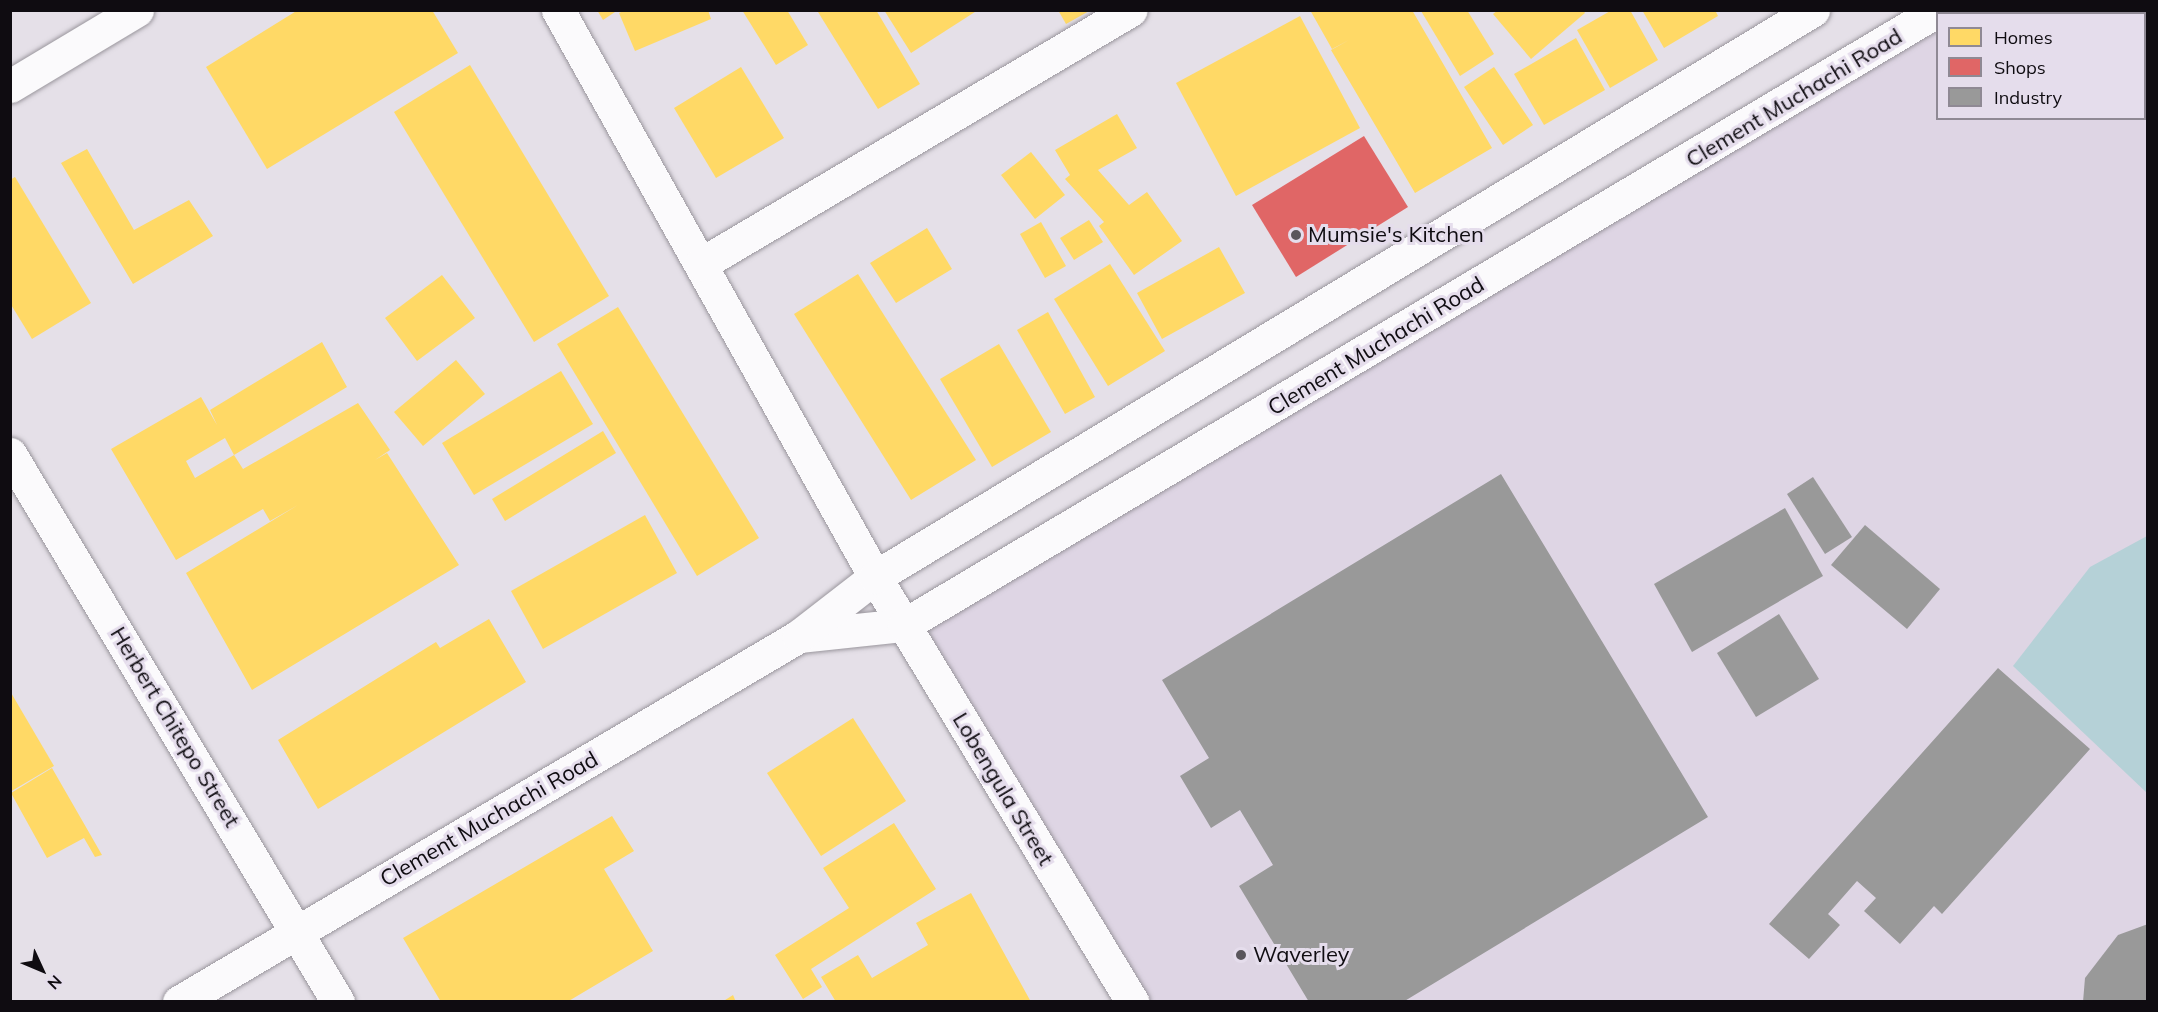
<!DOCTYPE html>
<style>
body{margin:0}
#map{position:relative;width:2158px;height:1012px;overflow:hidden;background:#e5e0e8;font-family:Mulish,sans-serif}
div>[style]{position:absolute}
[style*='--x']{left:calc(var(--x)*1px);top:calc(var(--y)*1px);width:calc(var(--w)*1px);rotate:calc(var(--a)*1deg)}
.built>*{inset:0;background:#ded5e4}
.water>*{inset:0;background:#b5d1d7}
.homes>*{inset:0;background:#ffd966}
.shops>*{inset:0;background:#e06666}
.industry>*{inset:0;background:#999}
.roads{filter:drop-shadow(0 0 2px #9a969d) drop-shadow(0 0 2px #9a969d)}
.minor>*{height:33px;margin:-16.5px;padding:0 16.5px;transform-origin:16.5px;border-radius:16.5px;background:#fbfafc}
.tertiary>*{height:33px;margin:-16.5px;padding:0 16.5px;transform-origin:16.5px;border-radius:16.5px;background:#fbfafc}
.secondary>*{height:33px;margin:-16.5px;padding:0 16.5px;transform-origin:16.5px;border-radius:16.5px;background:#fbfafc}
.dots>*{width:16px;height:16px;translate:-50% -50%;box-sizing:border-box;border:3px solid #e5ddec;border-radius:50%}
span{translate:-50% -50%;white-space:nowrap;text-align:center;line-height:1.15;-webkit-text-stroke:6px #e5ddec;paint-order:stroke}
.street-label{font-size:22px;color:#0f0c11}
.poi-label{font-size:22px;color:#0f0c11}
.left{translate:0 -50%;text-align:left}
.frame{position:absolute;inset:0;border:12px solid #0f0c11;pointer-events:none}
.legend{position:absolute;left:1936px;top:12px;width:210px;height:108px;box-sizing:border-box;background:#e5ddec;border:2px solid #8f8994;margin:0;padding:8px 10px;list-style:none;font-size:18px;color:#0f0c11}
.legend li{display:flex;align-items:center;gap:12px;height:30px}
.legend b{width:30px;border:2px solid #8f8994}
.north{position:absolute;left:12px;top:940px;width:60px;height:60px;-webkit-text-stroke:4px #e5ddec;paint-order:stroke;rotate:134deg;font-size:16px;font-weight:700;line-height:24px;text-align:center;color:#0f0c11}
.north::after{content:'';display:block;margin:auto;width:21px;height:27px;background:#0f0c11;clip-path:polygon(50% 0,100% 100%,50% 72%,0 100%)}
</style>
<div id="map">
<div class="built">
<div style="clip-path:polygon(1948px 10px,2147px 11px,2147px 1001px,1141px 1001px,918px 630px,1937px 17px,1938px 118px,2144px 118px,2144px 14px,1943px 13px)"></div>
</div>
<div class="water">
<div style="clip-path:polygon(2147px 536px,2147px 793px,2013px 666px,2090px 567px)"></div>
</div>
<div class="homes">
<div style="clip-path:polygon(298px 10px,432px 10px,458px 53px,267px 169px,206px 67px)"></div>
<div style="clip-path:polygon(597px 10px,618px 10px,603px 20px)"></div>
<div style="clip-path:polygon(625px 10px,708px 10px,711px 19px,635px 51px,619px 13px)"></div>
<div style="clip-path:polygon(742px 10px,787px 10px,808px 45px,776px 65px)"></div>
<div style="clip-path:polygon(876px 10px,920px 84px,878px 109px,818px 12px)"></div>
<div style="clip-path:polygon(884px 10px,978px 10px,911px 53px)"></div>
<div style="clip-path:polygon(1058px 10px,1091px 10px,1066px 24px)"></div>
<div style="clip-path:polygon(1310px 10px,1412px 10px,1492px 148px,1415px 193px,1331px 50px,1349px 40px,1332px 49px)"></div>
<div style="clip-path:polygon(1467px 10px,1494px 54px,1460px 76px,1421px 11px)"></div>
<div style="clip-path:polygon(1498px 10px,1583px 10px,1585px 13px,1531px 59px,1493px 14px)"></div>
<div style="clip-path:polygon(1612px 10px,1630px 10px,1658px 60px,1610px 88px,1577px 30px)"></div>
<div style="clip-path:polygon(1642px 10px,1715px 10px,1718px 16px,1664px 48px)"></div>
<div style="clip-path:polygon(1300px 16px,1360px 128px,1236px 196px,1176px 83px)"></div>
<div style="clip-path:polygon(1576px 38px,1605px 90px,1544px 125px,1514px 74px)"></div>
<div style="clip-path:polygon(470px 65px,609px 296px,534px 342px,394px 112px)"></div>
<div style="clip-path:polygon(741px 67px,784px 138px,716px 178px,674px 108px)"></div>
<div style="clip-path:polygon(1494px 67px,1533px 125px,1503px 145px,1464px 87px)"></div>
<div style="clip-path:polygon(1117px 114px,1137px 148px,1098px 170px,1129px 205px,1147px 192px,1182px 241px,1134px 275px,1099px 226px,1104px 222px,1065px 179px,1070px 175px,1055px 150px)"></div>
<div style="clip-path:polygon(87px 149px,134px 230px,189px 200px,213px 236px,133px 284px,61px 163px)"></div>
<div style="clip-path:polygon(1031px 152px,1065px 195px,1035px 219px,1001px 175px)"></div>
<div style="clip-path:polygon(15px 177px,91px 303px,32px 339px,10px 303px,10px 180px)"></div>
<div style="clip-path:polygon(1089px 220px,1103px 242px,1074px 260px,1060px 238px)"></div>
<div style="clip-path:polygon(1041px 222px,1066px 266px,1045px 278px,1020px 234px)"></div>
<div style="clip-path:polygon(927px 228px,952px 269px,896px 303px,870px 263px)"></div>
<div style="clip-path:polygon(1219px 247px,1245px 293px,1162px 339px,1137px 293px)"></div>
<div style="clip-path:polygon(1110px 264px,1165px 351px,1108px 386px,1054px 299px)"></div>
<div style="clip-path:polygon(858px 274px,976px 460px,911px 500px,794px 314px)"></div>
<div style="clip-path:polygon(442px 275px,475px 318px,417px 361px,385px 318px)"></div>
<div style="clip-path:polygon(618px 307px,759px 538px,697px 576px,557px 344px)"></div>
<div style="clip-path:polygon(1048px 312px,1095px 397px,1065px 414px,1017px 330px)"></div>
<div style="clip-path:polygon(322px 342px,347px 387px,234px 455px,225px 438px,186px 461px,195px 478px,234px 455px,243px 469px,358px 403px,390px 450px,375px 460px,387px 453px,459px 565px,252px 690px,186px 573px,298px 505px,270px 521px,263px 509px,176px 560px,111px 449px,201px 397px,217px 425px,210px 410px)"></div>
<div style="clip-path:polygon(999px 344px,1051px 432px,992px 467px,940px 379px)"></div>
<div style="clip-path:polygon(456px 360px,485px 394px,423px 446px,394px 412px)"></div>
<div style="clip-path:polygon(561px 371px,593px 424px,474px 495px,442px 443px)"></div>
<div style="clip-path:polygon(603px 431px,616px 453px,505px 521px,492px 499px)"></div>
<div style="clip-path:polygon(645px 515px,677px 573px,543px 649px,511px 591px)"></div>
<div style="clip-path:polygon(489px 619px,526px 682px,318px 809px,278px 740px,436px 642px,440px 648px)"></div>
<div style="clip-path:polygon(10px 691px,54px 766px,10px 792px)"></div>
<div style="clip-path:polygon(853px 718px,906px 801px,821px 856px,767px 773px)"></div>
<div style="clip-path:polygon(52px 768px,102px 855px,95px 857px,84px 838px,47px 858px,11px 793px)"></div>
<div style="clip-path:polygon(612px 816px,634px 851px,604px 869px,653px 951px,567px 1002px,441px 1002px,403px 938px)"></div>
<div style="clip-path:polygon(894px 823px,936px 889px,811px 969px,822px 987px,803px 999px,775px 955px,849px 908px,823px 868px)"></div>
<div style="clip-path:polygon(971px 893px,1031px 1002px,836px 1002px,821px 977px,858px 955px,872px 978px,928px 945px,916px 923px)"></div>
<div style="clip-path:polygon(733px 995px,736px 1002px,722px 1002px)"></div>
</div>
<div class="shops">
<div style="clip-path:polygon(1364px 136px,1408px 207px,1296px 277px,1252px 205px)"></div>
</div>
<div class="industry">
<div style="clip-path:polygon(1501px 474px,1708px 817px,1403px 1002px,1309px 1002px,1239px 886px,1273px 865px,1240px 810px,1211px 828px,1180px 776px,1209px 758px,1162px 680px)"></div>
<div style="clip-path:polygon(1813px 477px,1852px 537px,1825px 554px,1787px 494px)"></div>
<div style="clip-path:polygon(1785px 508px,1823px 576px,1692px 652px,1654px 584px)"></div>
<div style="clip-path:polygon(1865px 525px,1940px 589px,1907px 629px,1831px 565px)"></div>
<div style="clip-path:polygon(1779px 614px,1819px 679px,1756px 717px,1717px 653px)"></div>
<div style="clip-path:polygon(1998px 668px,2090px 749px,1942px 914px,1934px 906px,1900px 944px,1864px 911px,1876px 898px,1857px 881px,1828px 914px,1840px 925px,1809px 959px,1769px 924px)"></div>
<div style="clip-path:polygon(2148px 924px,2148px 1002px,2083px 1002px,2085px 978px,2118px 935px)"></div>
</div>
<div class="roads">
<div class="minor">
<div style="--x:558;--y:10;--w:650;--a:60.79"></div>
<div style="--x:875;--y:577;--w:497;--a:58.8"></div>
<div style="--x:10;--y:86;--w:148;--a:-30.9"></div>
<div style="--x:701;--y:264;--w:499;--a:-30.6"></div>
</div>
<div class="tertiary">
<div style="--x:10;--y:454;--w:639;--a:59.1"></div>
</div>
<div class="secondary">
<div style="--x:799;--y:636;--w:106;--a:-6"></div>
<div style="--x:904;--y:625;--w:1203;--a:-30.74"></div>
<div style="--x:179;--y:1002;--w:720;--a:-30.55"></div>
<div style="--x:799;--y:636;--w:96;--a:-37.8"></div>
<div style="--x:875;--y:577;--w:1096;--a:-31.15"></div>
</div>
</div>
<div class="dots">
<div style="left:1296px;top:235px;background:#5a565c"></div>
<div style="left:1241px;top:955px;background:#5a565c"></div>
</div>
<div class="street-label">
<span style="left:1794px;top:98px;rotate:-31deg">Clement Muchachi Road</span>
<span style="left:1376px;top:346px;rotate:-31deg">Clement Muchachi Road</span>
<span style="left:175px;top:727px;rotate:59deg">Herbert Chitepo Street</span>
<span style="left:1003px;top:789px;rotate:59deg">Lobengula Street</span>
<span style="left:489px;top:819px;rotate:-30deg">Clement Muchachi Road</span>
</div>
<div class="poi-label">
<span class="left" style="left:1308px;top:235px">Mumsie's Kitchen</span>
<span class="left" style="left:1253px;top:955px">Waverley</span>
</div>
<div class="frame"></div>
<ul class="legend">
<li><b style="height:16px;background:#ffd966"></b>Homes</li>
<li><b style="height:16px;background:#e06666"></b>Shops</li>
<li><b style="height:16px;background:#999"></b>Industry</li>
</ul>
<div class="north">N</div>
</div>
